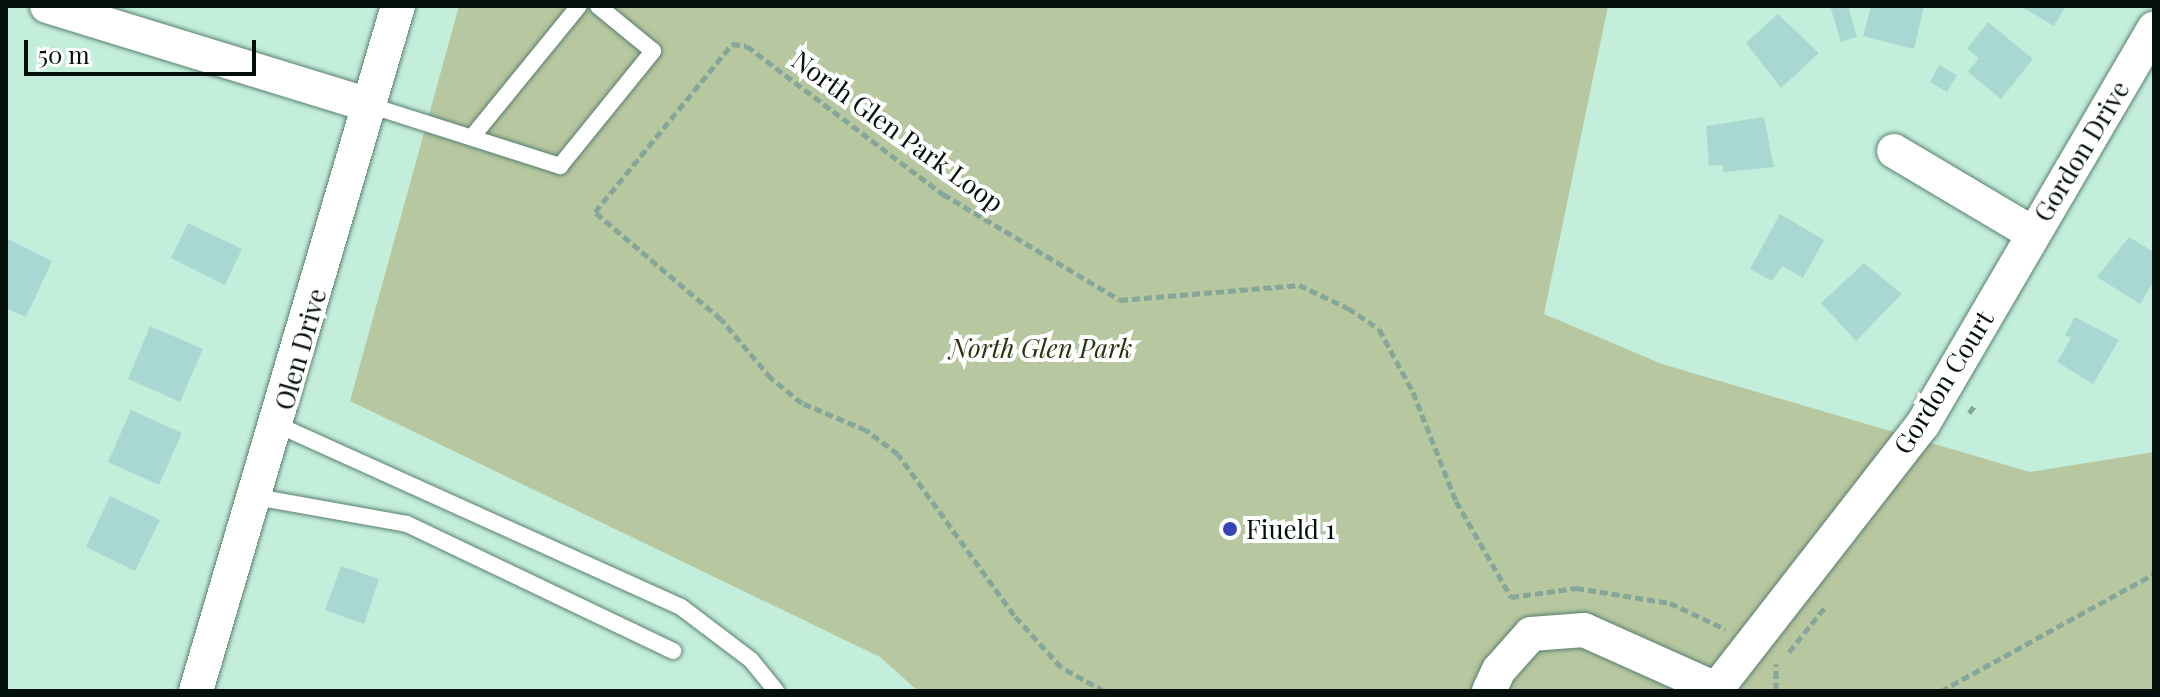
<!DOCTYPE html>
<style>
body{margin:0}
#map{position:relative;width:2160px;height:697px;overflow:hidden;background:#c4eedc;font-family:"Playfair Display",serif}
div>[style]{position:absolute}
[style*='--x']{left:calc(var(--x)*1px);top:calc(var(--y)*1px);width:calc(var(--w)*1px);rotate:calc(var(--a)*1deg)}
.green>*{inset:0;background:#b7c8a0}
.building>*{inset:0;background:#a9d8d3}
.path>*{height:5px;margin-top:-2.5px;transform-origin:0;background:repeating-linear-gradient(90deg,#85a698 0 8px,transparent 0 12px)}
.roads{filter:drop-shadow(0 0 2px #587f6f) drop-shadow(0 0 2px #587f6f)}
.service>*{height:16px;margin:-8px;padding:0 8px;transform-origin:8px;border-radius:8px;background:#fff}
.minor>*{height:34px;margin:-17px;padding:0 17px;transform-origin:17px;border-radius:17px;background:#fff}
.dots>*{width:22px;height:22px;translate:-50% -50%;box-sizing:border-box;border:4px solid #fff;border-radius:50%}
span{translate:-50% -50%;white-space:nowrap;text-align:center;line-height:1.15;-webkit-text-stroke:8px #fff;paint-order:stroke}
.street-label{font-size:26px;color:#020f0a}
.park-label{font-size:26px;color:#28350e;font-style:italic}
.poi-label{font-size:26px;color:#020f0a}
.left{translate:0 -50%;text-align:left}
.frame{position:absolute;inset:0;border:8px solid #020f0a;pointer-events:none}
.scale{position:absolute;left:24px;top:40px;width:232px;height:36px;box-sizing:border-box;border:4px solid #020f0a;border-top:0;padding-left:10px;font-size:24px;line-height:28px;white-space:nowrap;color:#020f0a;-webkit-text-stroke:6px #fff;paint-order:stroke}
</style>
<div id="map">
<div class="green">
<div style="clip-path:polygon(459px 6px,1608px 6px,1544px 314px,1662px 364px,2030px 472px,2154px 452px,2154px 691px,918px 691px,880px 657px,350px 401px)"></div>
</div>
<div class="building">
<div style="clip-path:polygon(1830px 6px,1848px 6px,1857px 37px,1841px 42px)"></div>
<div style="clip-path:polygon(1871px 6px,1924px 6px,1914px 49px,1863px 36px)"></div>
<div style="clip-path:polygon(2020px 6px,2066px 6px,2054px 26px)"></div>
<div style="clip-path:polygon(1778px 14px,1819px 53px,1781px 88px,1746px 43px)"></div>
<div style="clip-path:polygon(1988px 22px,2033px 59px,2001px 99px,1968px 72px,1979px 58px,1967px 49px)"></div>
<div style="clip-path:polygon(1939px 65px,1957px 75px,1947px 92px,1930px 82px)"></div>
<div style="clip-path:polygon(1764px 117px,1774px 167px,1723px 172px,1723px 165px,1709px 166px,1706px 126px)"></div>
<div style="clip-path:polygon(1780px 214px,1824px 240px,1803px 278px,1782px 266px,1772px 281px,1750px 269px)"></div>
<div style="clip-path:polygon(188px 223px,242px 249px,225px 285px,171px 258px)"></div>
<div style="clip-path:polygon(2129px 237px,2154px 252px,2154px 281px,2140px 304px,2097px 277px)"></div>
<div style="clip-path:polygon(6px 238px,52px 261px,26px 317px,6px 308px)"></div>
<div style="clip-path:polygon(1864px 263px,1902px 294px,1856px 341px,1821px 303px)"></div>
<div style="clip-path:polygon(2075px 317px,2119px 340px,2093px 384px,2057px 362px,2071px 338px,2065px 335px)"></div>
<div style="clip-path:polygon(150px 326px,203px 349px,180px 402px,128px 379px)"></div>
<div style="clip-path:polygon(131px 410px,182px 433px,159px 485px,108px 462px)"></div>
<div style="clip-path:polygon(110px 496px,160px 520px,135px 571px,86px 547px)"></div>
<div style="clip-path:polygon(341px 566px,379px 579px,364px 624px,325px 610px)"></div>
</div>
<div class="path">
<div style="--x:1969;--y:413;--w:11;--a:-52"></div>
<div style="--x:1789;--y:652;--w:58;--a:-51.3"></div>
<div style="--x:1104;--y:691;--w:49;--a:-150.8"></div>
<div style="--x:1061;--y:667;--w:70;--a:-132.1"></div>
<div style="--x:1014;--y:615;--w:198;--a:-125.8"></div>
<div style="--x:898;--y:454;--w:40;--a:-143"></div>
<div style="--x:866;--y:430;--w:69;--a:-157.1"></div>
<div style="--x:802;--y:403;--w:40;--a:-141"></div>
<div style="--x:771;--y:378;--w:77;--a:-130.3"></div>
<div style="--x:721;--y:319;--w:165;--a:-139.7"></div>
<div style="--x:595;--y:212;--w:217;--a:-50.8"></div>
<div style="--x:732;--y:44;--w:15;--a:8"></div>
<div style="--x:747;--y:46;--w:246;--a:37.1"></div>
<div style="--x:943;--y:194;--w:206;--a:30.9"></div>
<div style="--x:1120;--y:300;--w:180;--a:-4.8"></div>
<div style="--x:1299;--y:285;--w:54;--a:25.1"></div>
<div style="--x:1348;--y:308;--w:37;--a:34"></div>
<div style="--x:1379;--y:329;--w:72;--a:61.6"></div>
<div style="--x:1413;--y:392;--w:117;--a:68.5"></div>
<div style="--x:1456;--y:501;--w:111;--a:60.2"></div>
<div style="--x:1511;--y:597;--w:66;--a:-7.9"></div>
<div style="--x:1576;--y:588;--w:95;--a:9.1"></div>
<div style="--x:1670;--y:603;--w:61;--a:25.3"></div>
<div style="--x:1776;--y:691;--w:27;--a:-90"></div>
<div style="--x:1941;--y:691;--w:243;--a:-28.8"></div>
</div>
<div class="roads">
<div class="service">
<div style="--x:369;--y:105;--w:201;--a:17.7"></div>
<div style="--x:560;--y:166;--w:148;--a:-51"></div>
<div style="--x:653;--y:51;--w:71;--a:-140.7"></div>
<div style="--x:472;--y:137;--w:169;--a:-50.8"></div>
<div style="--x:278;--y:425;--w:442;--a:24.3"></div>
<div style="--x:681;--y:607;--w:88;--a:37.1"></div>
<div style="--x:751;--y:660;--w:40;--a:51"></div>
<div style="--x:256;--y:497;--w:153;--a:10.1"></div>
<div style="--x:407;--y:524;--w:295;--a:25.5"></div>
</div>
<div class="minor">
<div style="--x:47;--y:6;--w:337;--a:17.1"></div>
<div style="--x:1894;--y:151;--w:161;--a:30.7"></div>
<div style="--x:196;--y:691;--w:714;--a:-73.57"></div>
<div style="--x:1489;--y:691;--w:23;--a:-65"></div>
<div style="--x:1499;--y:670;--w:48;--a:-48.4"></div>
<div style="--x:1531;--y:634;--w:53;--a:-4.3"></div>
<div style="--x:1584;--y:630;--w:145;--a:24.1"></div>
<div style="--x:1715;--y:691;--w:338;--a:-52.1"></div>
<div style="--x:1923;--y:424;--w:458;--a:-59.7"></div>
</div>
</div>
<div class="dots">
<div style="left:1230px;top:529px;background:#3744b7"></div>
</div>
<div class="street-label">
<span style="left:898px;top:131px;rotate:36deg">North Glen Park Loop</span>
<span style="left:2081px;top:151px;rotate:-59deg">Gordon Drive</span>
<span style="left:300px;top:349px;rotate:-74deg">Olen Drive</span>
<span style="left:1943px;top:382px;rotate:-58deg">Gordon Court</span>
</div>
<div class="park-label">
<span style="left:1041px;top:348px">North Glen Park</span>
</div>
<div class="poi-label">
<span class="left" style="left:1246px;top:529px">Fiueld 1</span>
</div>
<div class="frame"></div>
<div class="scale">50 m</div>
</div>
